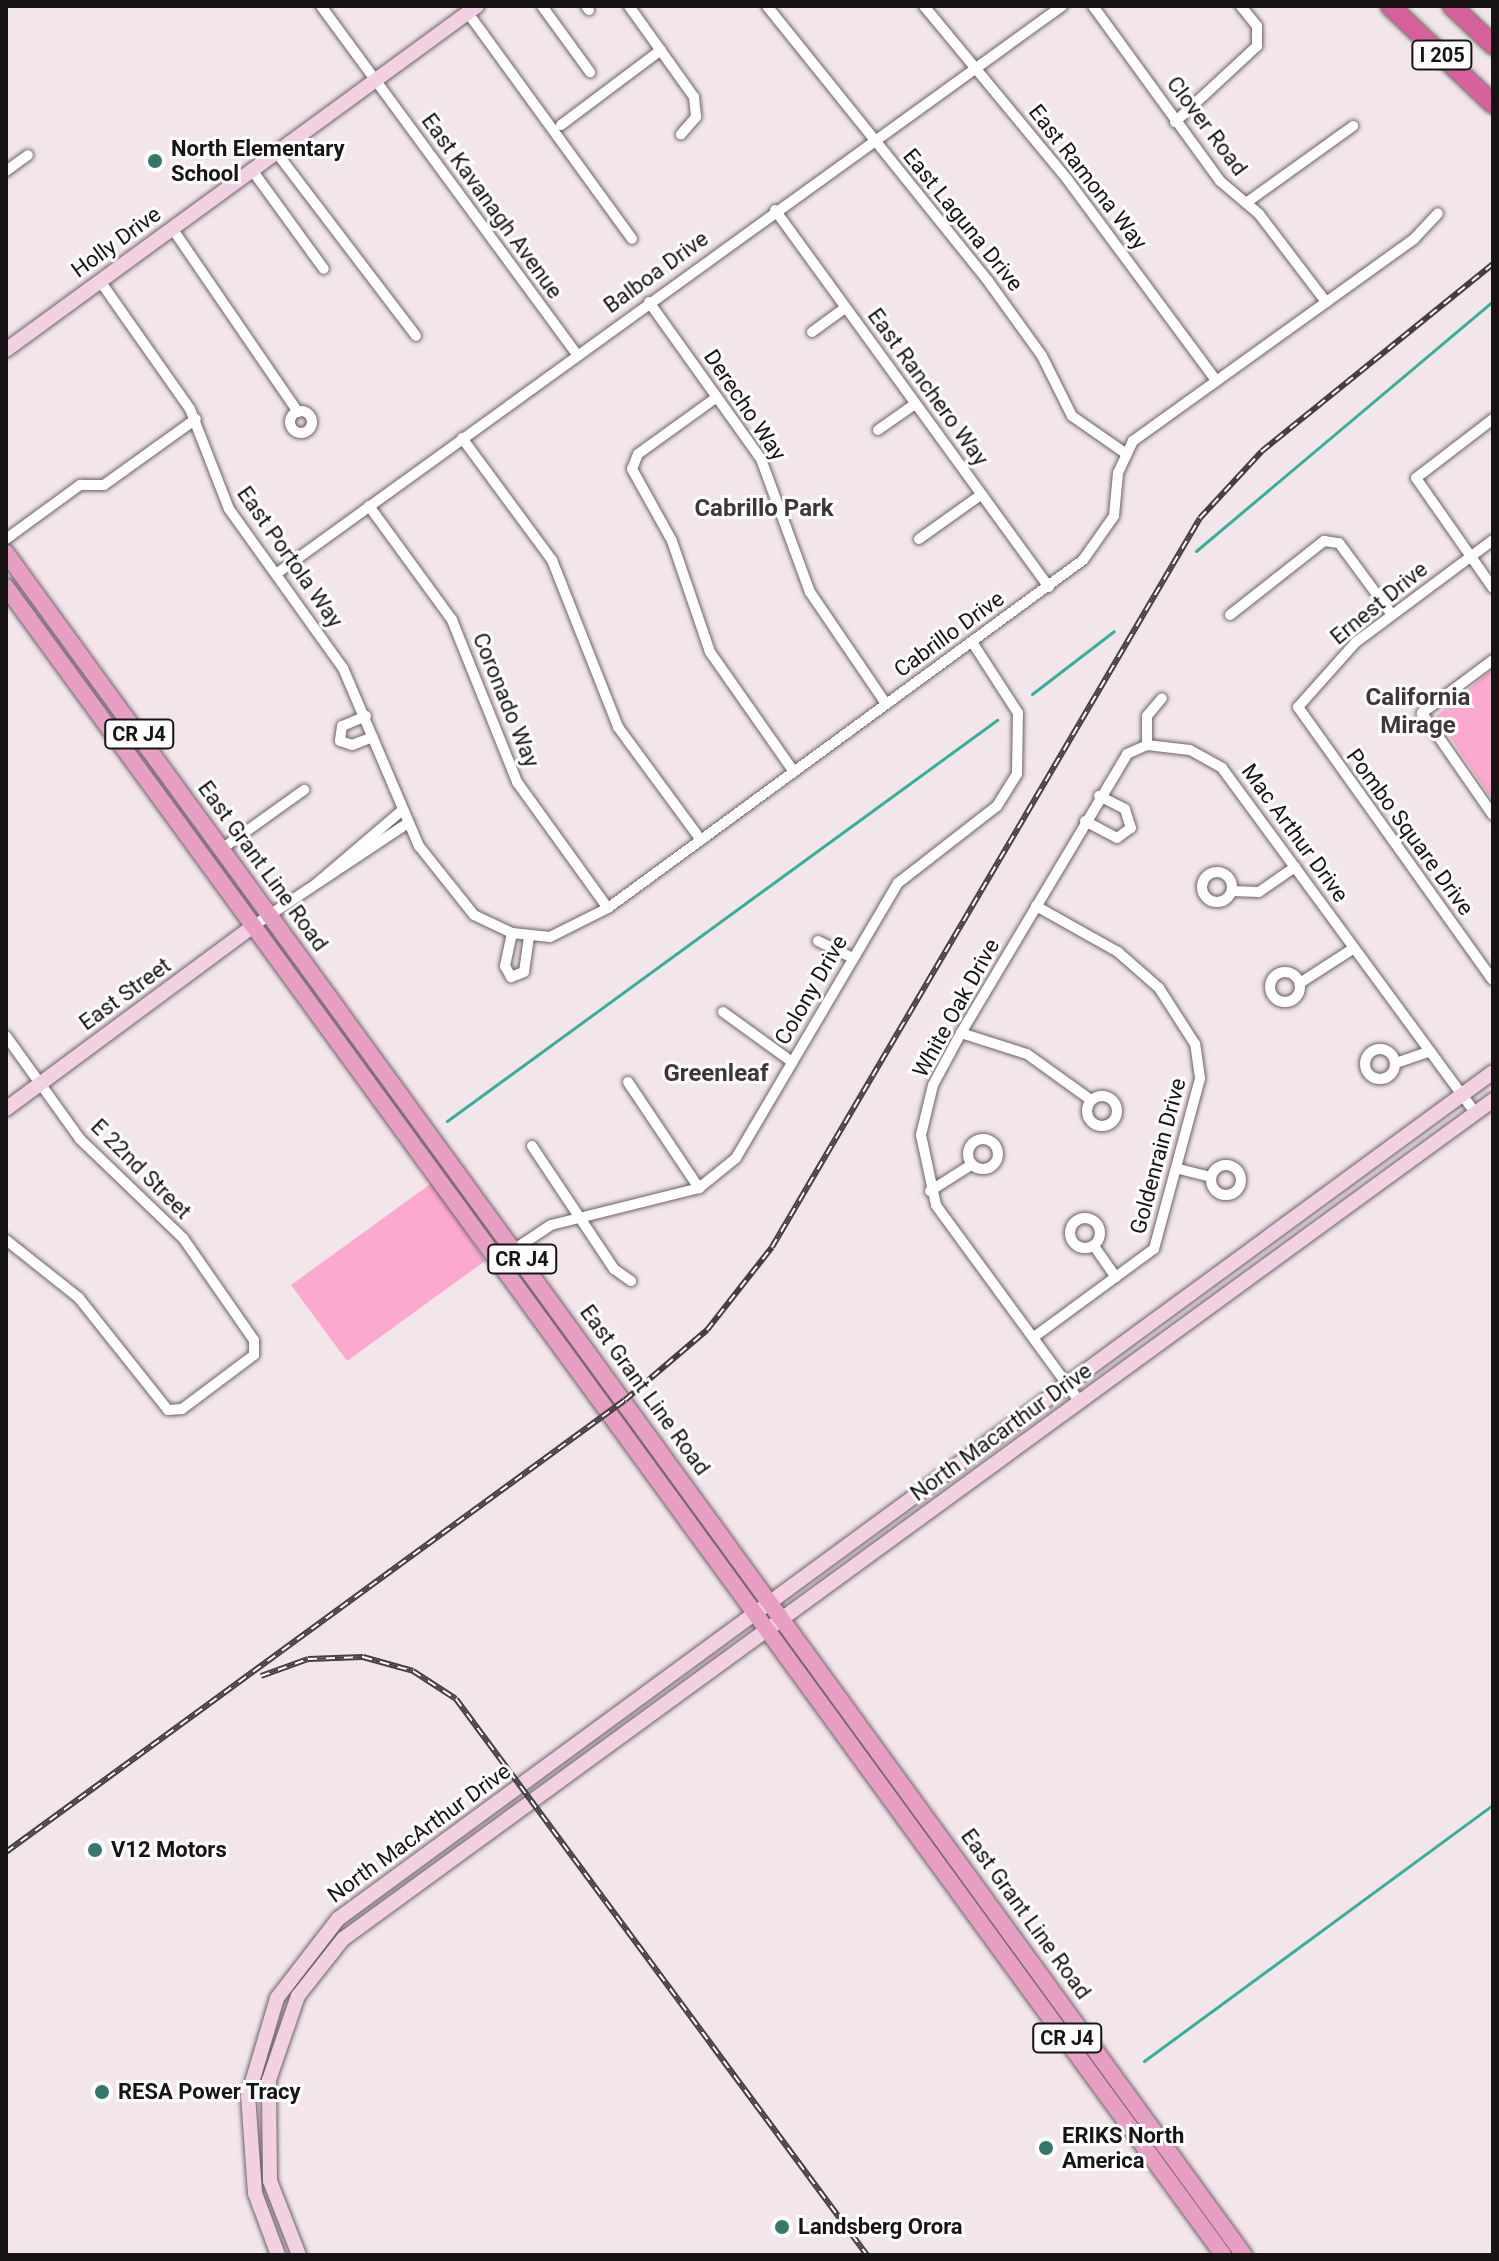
<!DOCTYPE html>
<style>
body{margin:0}
#map{position:relative;width:1499px;height:2261px;overflow:hidden;background:#f2e6eb;font-family:Roboto,sans-serif}
div>[style]{position:absolute}
[style*='--x']{left:calc(var(--x)*1px);top:calc(var(--y)*1px);width:calc(var(--w)*1px);rotate:calc(var(--a)*1deg)}
.green>*{inset:0;background:#fca9cf}
.stream>*{height:3px;margin:-1.5px;padding:0 1.5px;transform-origin:1.5px;border-radius:1.5px;background:#37ae99}
.roads{filter:drop-shadow(0 0 2px #6c6166) drop-shadow(0 0 2px #6c6166)}
.street>*{height:10px;margin:-5px;padding:0 5px;transform-origin:5px;border-radius:5px;background:#fff}
.street>.ring{margin:-5px;padding:0;box-sizing:content-box;background:none;border:10px solid #fff;border-radius:50%}
.secondary>*{height:14px;margin:-7px;padding:0 7px;transform-origin:7px;border-radius:7px;background:#f3d0e2}
.primary>*{height:16px;margin:-8px;padding:0 8px;transform-origin:8px;border-radius:8px;background:#e7a0c4}
.highway>*{height:18px;margin:-9px;padding:0 9px;transform-origin:9px;border-radius:9px;background:#d7619d}
.rail>*{height:6px;margin-top:-3px;transform-origin:0;background:repeating-linear-gradient(90deg,#fff 0 9px,#453f41 0 18px);box-sizing:border-box;border-block:2px solid #453f41}
.dots>*{width:22px;height:22px;translate:-50% -50%;box-sizing:border-box;border:4px solid #fff;border-radius:50%}
span{translate:-50% -50%;white-space:nowrap;text-align:center;line-height:1.15;-webkit-text-stroke:6px #fff;paint-order:stroke}
.shield-label span{padding:2px 6px;background:#fff;border:2px solid;border-radius:6px;-webkit-text-stroke-width:0}
.shield-label{font-size:20px;color:#171214;font-weight:700}
.street-label{font-size:22px;color:#171214}
.poi-label{font-size:22px;color:#171214;font-weight:700}
.left{translate:0 -50%;text-align:left}
.neighbourhood-label{font-size:24px;color:#3f3539;font-weight:700}
.frame{position:absolute;inset:0;border:8px solid #171214;pointer-events:none}
</style>
<div id="map">
<div class="green">
<div style="clip-path:polygon(1493px 669px,1493px 801px,1436px 716px)"></div>
<div style="clip-path:polygon(433px 1182px,485px 1261px,347px 1361px,291px 1285px)"></div>
</div>
<div class="stream">
<div style="--x:1196;--y:551;--w:388;--a:-40.1"></div>
<div style="--x:1032;--y:694;--w:103;--a:-37.5"></div>
<div style="--x:447;--y:1121;--w:681;--a:-36.1"></div>
<div style="--x:1144;--y:2061;--w:433;--a:-36.3"></div>
</div>
<div class="roads">
<div class="street">
<div style="--x:321;--y:6;--w:432;--a:53.7"></div>
<div style="--x:542;--y:6;--w:82;--a:54"></div>
<div style="--x:586;--y:6;--w:5;--a:53"></div>
<div style="--x:629;--y:6;--w:112;--a:54.5"></div>
<div style="--x:694;--y:97;--w:20;--a:84"></div>
<div style="--x:696;--y:117;--w:23;--a:131"></div>
<div style="--x:767;--y:6;--w:353;--a:51.2"></div>
<div style="--x:988;--y:281;--w:92;--a:54.2"></div>
<div style="--x:1042;--y:356;--w:67;--a:63.4"></div>
<div style="--x:1072;--y:416;--w:65;--a:34.9"></div>
<div style="--x:924;--y:6;--w:224;--a:50.4"></div>
<div style="--x:1067;--y:179;--w:247;--a:53.5"></div>
<div style="--x:1093;--y:6;--w:216;--a:54"></div>
<div style="--x:1220;--y:181;--w:51;--a:40.2"></div>
<div style="--x:1259;--y:214;--w:111;--a:52.7"></div>
<div style="--x:468;--y:13;--w:279;--a:54"></div>
<div style="--x:1175;--y:122;--w:112;--a:-42.8"></div>
<div style="--x:1257;--y:46;--w:20;--a:-90"></div>
<div style="--x:1257;--y:26;--w:26;--a:-129"></div>
<div style="--x:561;--y:125;--w:125;--a:-36.9"></div>
<div style="--x:276;--y:152;--w:231;--a:52.7"></div>
<div style="--x:252;--y:170;--w:122;--a:54"></div>
<div style="--x:6;--y:171;--w:27;--a:-36"></div>
<div style="--x:1246;--y:203;--w:132;--a:-35.7"></div>
<div style="--x:775;--y:210;--w:466;--a:54"></div>
<div style="--x:172;--y:228;--w:223;--a:55.6"></div>
<div style="--x:100;--y:281;--w:156;--a:54.9"></div>
<div style="--x:190;--y:409;--w:107;--a:68.7"></div>
<div style="--x:229;--y:509;--w:196;--a:54.4"></div>
<div style="--x:343;--y:668;--w:194;--a:66.9"></div>
<div style="--x:419;--y:846;--w:88;--a:51.4"></div>
<div style="--x:474;--y:915;--w:42;--a:25.3"></div>
<div style="--x:512;--y:933;--w:38;--a:6"></div>
<div style="--x:550;--y:937;--w:65;--a:-26.6"></div>
<div style="--x:608;--y:908;--w:589;--a:-36.23"></div>
<div style="--x:1083;--y:560;--w:54;--a:-54.8"></div>
<div style="--x:1114;--y:516;--w:43;--a:-84.7"></div>
<div style="--x:1118;--y:473;--w:35;--a:-65"></div>
<div style="--x:1133;--y:441;--w:346;--a:-35.7"></div>
<div style="--x:1414;--y:239;--w:35;--a:-47"></div>
<div style="--x:649;--y:302;--w:193;--a:54.5"></div>
<div style="--x:761;--y:459;--w:142;--a:69.8"></div>
<div style="--x:810;--y:592;--w:135;--a:55.8"></div>
<div style="--x:812;--y:332;--w:41;--a:-36"></div>
<div style="--x:717;--y:397;--w:97;--a:144.2"></div>
<div style="--x:638;--y:454;--w:16;--a:112"></div>
<div style="--x:632;--y:469;--w:82;--a:60.9"></div>
<div style="--x:672;--y:541;--w:117;--a:71.1"></div>
<div style="--x:710;--y:652;--w:146;--a:55"></div>
<div class="ring" style="left:290px;top:411px;width:12px;height:12px"></div>
<div style="--x:1493;--y:419;--w:97;--a:142.5"></div>
<div style="--x:1416;--y:478;--w:134;--a:55"></div>
<div style="--x:878;--y:430;--w:45;--a:-35.1"></div>
<div style="--x:462;--y:438;--w:152;--a:53.6"></div>
<div style="--x:552;--y:560;--w:180;--a:68.4"></div>
<div style="--x:618;--y:727;--w:140;--a:53.7"></div>
<div style="--x:369;--y:506;--w:141;--a:53.9"></div>
<div style="--x:452;--y:620;--w:175;--a:68.1"></div>
<div style="--x:517;--y:782;--w:155;--a:54.2"></div>
<div style="--x:6;--y:539;--w:92;--a:-36.1"></div>
<div style="--x:80;--y:485;--w:24;--a:0"></div>
<div style="--x:104;--y:485;--w:113;--a:-35.7"></div>
<div style="--x:919;--y:539;--w:77;--a:-35.5"></div>
<div style="--x:1493;--y:540;--w:171;--a:143.3"></div>
<div style="--x:1356;--y:642;--w:87;--a:131.7"></div>
<div style="--x:1298;--y:707;--w:335;--a:54.5"></div>
<div style="--x:276;--y:574;--w:970;--a:-35.85"></div>
<div style="--x:1230;--y:615;--w:120;--a:-38.2"></div>
<div style="--x:1324;--y:541;--w:15;--a:8"></div>
<div style="--x:1339;--y:543;--w:89;--a:53.6"></div>
<div style="--x:1493;--y:660;--w:89;--a:143.3"></div>
<div style="--x:1422;--y:713;--w:124;--a:55.2"></div>
<div style="--x:366;--y:716;--w:26;--a:157"></div>
<div style="--x:342;--y:726;--w:15;--a:98"></div>
<div style="--x:340;--y:741;--w:13;--a:18"></div>
<div style="--x:352;--y:745;--w:22;--a:-21"></div>
<div style="--x:1147;--y:745;--w:29;--a:-90"></div>
<div style="--x:1147;--y:716;--w:23;--a:-50"></div>
<div style="--x:1085;--y:821;--w:36;--a:28"></div>
<div style="--x:1117;--y:838;--w:17;--a:-36"></div>
<div style="--x:1131;--y:828;--w:20;--a:-108"></div>
<div style="--x:1125;--y:809;--w:29;--a:-153"></div>
<div style="--x:223;--y:848;--w:100;--a:-35.6"></div>
<div class="ring" style="left:1202px;top:872px;width:20px;height:20px"></div>
<div style="--x:317;--y:883;--w:109;--a:-40.5"></div>
<div style="--x:1232;--y:891;--w:27;--a:2"></div>
<div style="--x:1259;--y:892;--w:44;--a:-34.8"></div>
<div style="--x:253;--y:926;--w:182;--a:-33.6"></div>
<div style="--x:512;--y:933;--w:34;--a:102"></div>
<div style="--x:505;--y:966;--w:13;--a:61"></div>
<div style="--x:511;--y:977;--w:14;--a:-21"></div>
<div style="--x:524;--y:972;--w:36;--a:-82"></div>
<div style="--x:818;--y:941;--w:39;--a:26"></div>
<div class="ring" style="left:1270px;top:972px;width:20px;height:20px"></div>
<div style="--x:1300;--y:983;--w:64;--a:-32.9"></div>
<div style="--x:723;--y:1012;--w:85;--a:35.9"></div>
<div style="--x:961;--y:1033;--w:69;--a:17.7"></div>
<div style="--x:1027;--y:1054;--w:79;--a:35.7"></div>
<div style="--x:6;--y:1036;--w:127;--a:54.3"></div>
<div style="--x:80;--y:1139;--w:143;--a:43.9"></div>
<div style="--x:183;--y:1238;--w:124;--a:55.2"></div>
<div style="--x:254;--y:1340;--w:15;--a:90"></div>
<div style="--x:254;--y:1355;--w:90;--a:143.1"></div>
<div style="--x:182;--y:1409;--w:14;--a:176"></div>
<div style="--x:168;--y:1410;--w:143;--a:-128.5"></div>
<div style="--x:79;--y:1298;--w:93;--a:-141.5"></div>
<div class="ring" style="left:1365px;top:1049px;width:20px;height:20px"></div>
<div style="--x:1396;--y:1063;--w:36;--a:-19"></div>
<div style="--x:628;--y:1082;--w:128;--a:56.2"></div>
<div class="ring" style="left:1087px;top:1096px;width:20px;height:20px"></div>
<div class="ring" style="left:968px;top:1139px;width:20px;height:20px"></div>
<div style="--x:532;--y:1146;--w:148;--a:56.3"></div>
<div style="--x:614;--y:1269;--w:21;--a:35"></div>
<div class="ring" style="left:1211px;top:1165px;width:20px;height:20px"></div>
<div style="--x:1179;--y:1169;--w:33;--a:14"></div>
<div style="--x:930;--y:1191;--w:49;--a:-32.4"></div>
<div class="ring" style="left:1070px;top:1218px;width:20px;height:20px"></div>
<div style="--x:1094;--y:1246;--w:38;--a:55"></div>
<div style="--x:509;--y:1253;--w:50;--a:-33.7"></div>
<div style="--x:551;--y:1225;--w:153;--a:-14"></div>
<div style="--x:699;--y:1188;--w:48;--a:-39"></div>
<div style="--x:736;--y:1158;--w:319;--a:-59.5"></div>
<div style="--x:898;--y:883;--w:125;--a:-37.9"></div>
<div style="--x:997;--y:806;--w:38;--a:-58"></div>
<div style="--x:1017;--y:774;--w:61;--a:-89.1"></div>
<div style="--x:1018;--y:713;--w:85;--a:-122.9"></div>
<div style="--x:1034;--y:1337;--w:149;--a:-36.3"></div>
<div style="--x:1154;--y:1249;--w:177;--a:-74.9"></div>
<div style="--x:1200;--y:1078;--w:34;--a:-98"></div>
<div style="--x:1195;--y:1044;--w:67;--a:-122.7"></div>
<div style="--x:1159;--y:988;--w:55;--a:-138.7"></div>
<div style="--x:1118;--y:952;--w:94;--a:-150.7"></div>
<div style="--x:1080;--y:1402;--w:244;--a:-126.2"></div>
<div style="--x:936;--y:1205;--w:72;--a:-102.1"></div>
<div style="--x:921;--y:1135;--w:51;--a:-76.5"></div>
<div style="--x:933;--y:1085;--w:59;--a:-61.7"></div>
<div style="--x:961;--y:1033;--w:325;--a:-59.2"></div>
<div style="--x:1127;--y:754;--w:22;--a:-24"></div>
<div style="--x:1147;--y:745;--w:43;--a:6.6"></div>
<div style="--x:1190;--y:750;--w:37;--a:29"></div>
<div style="--x:1222;--y:768;--w:428;--a:53.7"></div>
</div>
<div class="secondary">
<div style="--x:6;--y:350;--w:583;--a:-36.14"></div>
<div style="--x:6;--y:1109;--w:307;--a:-36.5"></div>
<div style="--x:278;--y:2255;--w:66;--a:-110.4"></div>
<div style="--x:255;--y:2193;--w:97;--a:-94.1"></div>
<div style="--x:248;--y:2096;--w:102;--a:-73.5"></div>
<div style="--x:277;--y:1998;--w:100;--a:-52.3"></div>
<div style="--x:338;--y:1919;--w:1432;--a:-36.25"></div>
<div style="--x:299;--y:2255;--w:79;--a:-111.4"></div>
<div style="--x:270;--y:2181;--w:101;--a:-90.6"></div>
<div style="--x:269;--y:2080;--w:89;--a:-71"></div>
<div style="--x:298;--y:1996;--w:73;--a:-51.7"></div>
<div style="--x:343;--y:1939;--w:1424;--a:-36.11"></div>
</div>
<div class="primary">
<div style="--x:6;--y:553;--w:2105;--a:53.97"></div>
<div style="--x:6;--y:587;--w:2065;--a:53.88"></div>
</div>
<div class="highway">
<div style="--x:1390;--y:6;--w:142;--a:43.6"></div>
<div style="--x:1452;--y:6;--w:57;--a:43.6"></div>
</div>
</div>
<div class="rail">
<div style="--x:261;--y:1676;--w:50;--a:-19.9"></div>
<div style="--x:308;--y:1659;--w:55;--a:-2.1"></div>
<div style="--x:363;--y:1657;--w:52;--a:15.6"></div>
<div style="--x:413;--y:1671;--w:51;--a:33.1"></div>
<div style="--x:456;--y:1699;--w:691;--a:53.53"></div>
<div style="--x:6;--y:1852;--w:766;--a:-36.14"></div>
<div style="--x:625;--y:1400;--w:108;--a:-40.5"></div>
<div style="--x:707;--y:1330;--w:105;--a:-51.9"></div>
<div style="--x:772;--y:1247;--w:845;--a:-59.58"></div>
<div style="--x:1200;--y:518;--w:91;--a:-47.2"></div>
<div style="--x:1262;--y:451;--w:297;--a:-39"></div>
</div>
<div class="dots">
<div style="left:155px;top:161px;background:#34786b"></div>
<div style="left:95px;top:1850px;background:#34786b"></div>
<div style="left:102px;top:2092px;background:#34786b"></div>
<div style="left:1046px;top:2148px;background:#34786b"></div>
<div style="left:782px;top:2227px;background:#34786b"></div>
</div>
<div class="shield-label">
<span style="left:1442px;top:55px">I 205</span>
<span style="left:139px;top:734px">CR J4</span>
<span style="left:522px;top:1259px">CR J4</span>
<span style="left:1067px;top:2038px">CR J4</span>
</div>
<div class="street-label">
<span style="left:1207px;top:126px;rotate:53deg">Clover Road</span>
<span style="left:1088px;top:177px;rotate:52deg">East Ramona Way</span>
<span style="left:492px;top:206px;rotate:54deg">East Kavanagh Avenue</span>
<span style="left:963px;top:220px;rotate:51deg">East Laguna Drive</span>
<span style="left:116px;top:242px;rotate:-36deg">Holly Drive</span>
<span style="left:656px;top:272px;rotate:-36deg">Balboa Drive</span>
<span style="left:928px;top:387px;rotate:54deg">East Ranchero Way</span>
<span style="left:745px;top:405px;rotate:56deg">Derecho Way</span>
<span style="left:290px;top:557px;rotate:55deg">East Portola Way</span>
<span style="left:1379px;top:603px;rotate:-39deg">Ernest Drive</span>
<span style="left:949px;top:634px;rotate:-36deg">Cabrillo Drive</span>
<span style="left:506px;top:700px;rotate:68deg">Coronado Way</span>
<span style="left:1410px;top:832px;rotate:54deg">Pombo Square Drive</span>
<span style="left:1295px;top:833px;rotate:54deg">Mac Arthur Drive</span>
<span style="left:263px;top:866px;rotate:54deg">East Grant Line Road</span>
<span style="left:811px;top:990px;rotate:-60deg">Colony Drive</span>
<span style="left:125px;top:994px;rotate:-36deg">East Street</span>
<span style="left:956px;top:1008px;rotate:-61deg">White Oak Drive</span>
<span style="left:1158px;top:1156px;rotate:-75deg">Goldenrain Drive</span>
<span style="left:141px;top:1169px;rotate:45deg">E 22nd Street</span>
<span style="left:645px;top:1390px;rotate:54deg">East Grant Line Road</span>
<span style="left:1001px;top:1432px;rotate:-36deg">North Macarthur Drive</span>
<span style="left:419px;top:1833px;rotate:-36deg">North MacArthur Drive</span>
<span style="left:1026px;top:1914px;rotate:54deg">East Grant Line Road</span>
</div>
<div class="poi-label">
<span class="left" style="left:171px;top:161px">North Elementary<br>School</span>
<span class="left" style="left:111px;top:1850px">V12 Motors</span>
<span class="left" style="left:118px;top:2092px">RESA Power Tracy</span>
<span class="left" style="left:1062px;top:2148px">ERIKS North<br>America</span>
<span class="left" style="left:798px;top:2227px">Landsberg Orora</span>
</div>
<div class="neighbourhood-label">
<span style="left:764px;top:509px">Cabrillo Park</span>
<span style="left:1418px;top:712px">California<br>Mirage</span>
<span style="left:716px;top:1074px">Greenleaf</span>
</div>
<div class="frame"></div>
</div>
